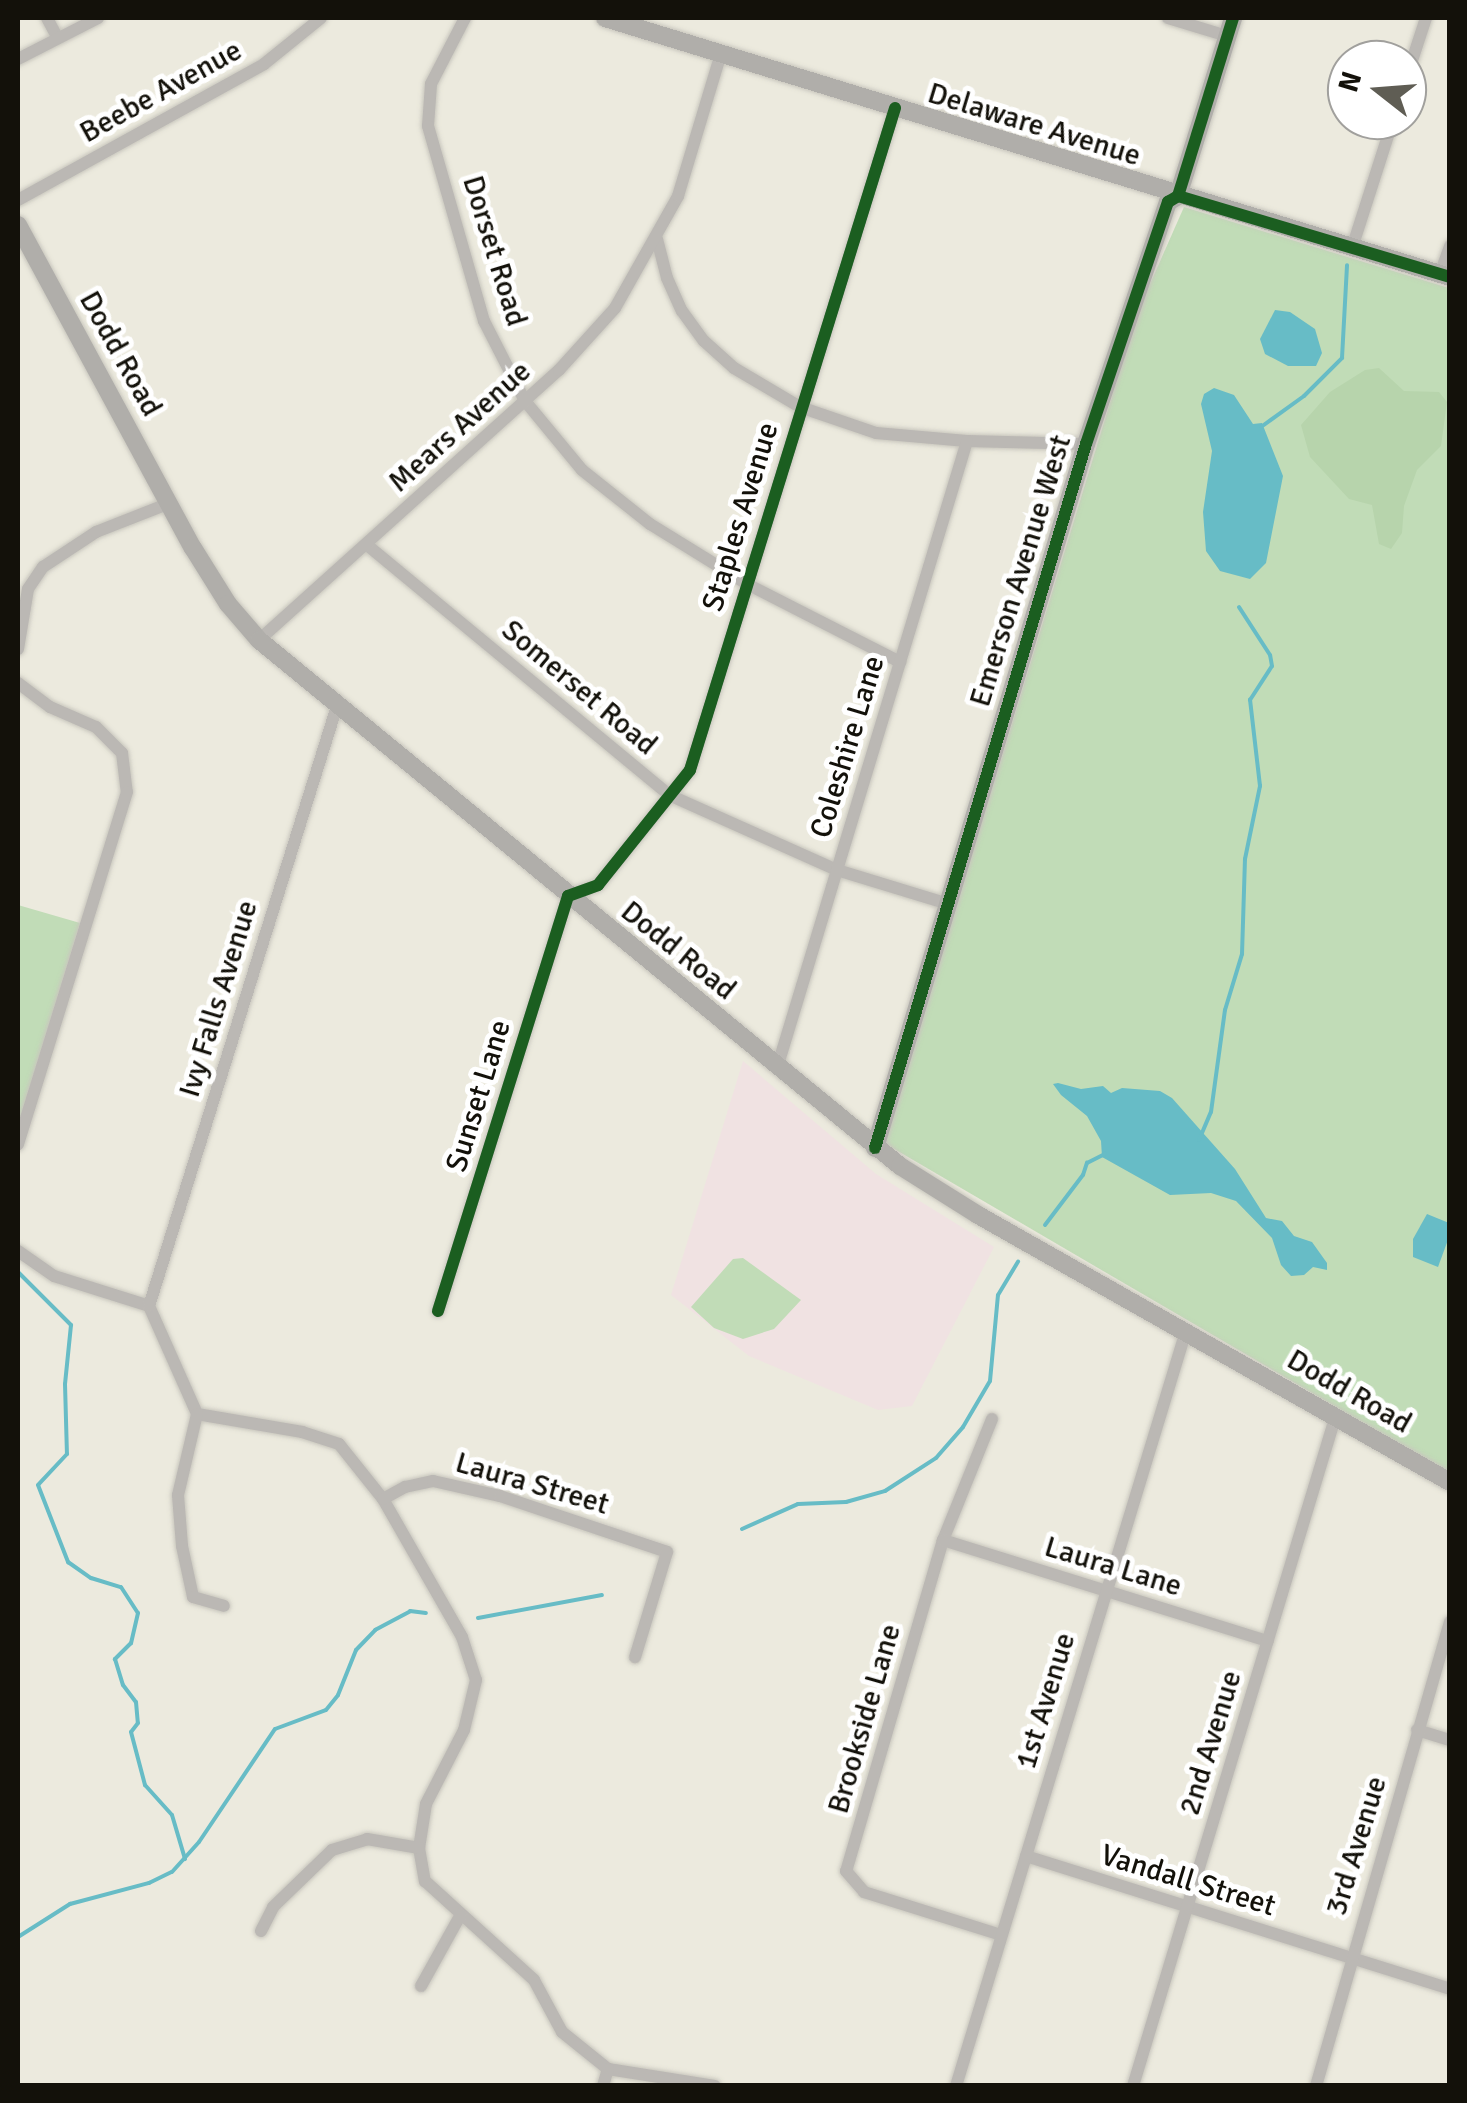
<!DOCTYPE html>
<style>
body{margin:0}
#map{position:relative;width:1467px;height:2103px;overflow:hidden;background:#eceade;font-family:Signika,sans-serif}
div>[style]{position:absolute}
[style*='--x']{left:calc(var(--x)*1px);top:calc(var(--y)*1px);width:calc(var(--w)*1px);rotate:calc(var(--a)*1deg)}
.education>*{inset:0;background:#f0e2e2}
.green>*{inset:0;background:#c1dcb7}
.forest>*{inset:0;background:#b7d4ac}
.water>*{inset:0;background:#67bcc6}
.stream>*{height:4px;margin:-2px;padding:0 2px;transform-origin:2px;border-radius:2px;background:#67bcc6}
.roads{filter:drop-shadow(0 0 2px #c8c6bd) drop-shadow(0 0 2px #c8c6bd)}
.street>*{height:12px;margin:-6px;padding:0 6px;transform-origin:6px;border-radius:6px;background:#bbb8b4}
.secondary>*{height:18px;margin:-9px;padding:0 9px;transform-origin:9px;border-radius:9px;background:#b0aeaa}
.cycleway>*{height:12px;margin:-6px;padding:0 6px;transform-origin:6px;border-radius:6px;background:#1b5e20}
span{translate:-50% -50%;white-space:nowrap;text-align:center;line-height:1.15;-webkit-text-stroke:10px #fff;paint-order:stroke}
.street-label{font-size:30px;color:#13110a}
.frame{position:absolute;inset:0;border:20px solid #13110a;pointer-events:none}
.north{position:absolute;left:1327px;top:40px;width:100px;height:100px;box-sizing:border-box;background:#fff;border:2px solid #a1a09d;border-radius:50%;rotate:287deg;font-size:28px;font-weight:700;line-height:40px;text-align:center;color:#13110a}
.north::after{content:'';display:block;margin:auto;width:35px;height:45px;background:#5f5d54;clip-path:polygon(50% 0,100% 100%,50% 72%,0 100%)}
</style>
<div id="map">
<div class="education">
<div style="clip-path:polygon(743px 1061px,876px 1174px,994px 1247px,912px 1406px,878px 1410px,749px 1356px,671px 1295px)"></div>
</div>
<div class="green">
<div style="clip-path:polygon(1184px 207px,1449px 288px,1449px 1473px,884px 1143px,1138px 311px)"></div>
<div style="clip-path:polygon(18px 905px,80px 923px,18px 1126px)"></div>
<div style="clip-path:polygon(743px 1258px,801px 1300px,774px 1329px,743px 1339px,714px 1328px,691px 1307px,733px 1259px)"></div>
</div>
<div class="forest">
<div style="clip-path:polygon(1379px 368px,1404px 391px,1439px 392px,1447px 402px,1441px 446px,1417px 470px,1404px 506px,1402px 533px,1391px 549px,1379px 544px,1372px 505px,1349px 499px,1310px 457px,1301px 425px,1330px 392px,1365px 370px)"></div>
</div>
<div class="water">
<div style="clip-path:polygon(1275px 310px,1290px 312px,1315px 329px,1322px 353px,1316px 366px,1288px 366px,1265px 354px,1260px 339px)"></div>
<div style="clip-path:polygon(1214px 388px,1234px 395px,1253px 424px,1262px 423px,1283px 476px,1266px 563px,1250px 579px,1220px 571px,1206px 551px,1203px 512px,1212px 451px,1201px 404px,1204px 394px)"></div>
<div style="clip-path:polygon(1058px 1083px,1081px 1089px,1103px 1086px,1111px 1093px,1122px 1088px,1160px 1091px,1172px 1098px,1235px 1169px,1266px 1218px,1282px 1221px,1294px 1236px,1312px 1242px,1327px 1263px,1327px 1270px,1313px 1267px,1304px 1275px,1291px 1276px,1281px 1265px,1272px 1238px,1236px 1201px,1211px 1193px,1170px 1195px,1102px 1157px,1101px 1141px,1087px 1116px,1061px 1095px,1053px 1084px)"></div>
<div style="clip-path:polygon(1427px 1214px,1449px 1223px,1449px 1237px,1438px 1267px,1413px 1257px,1413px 1239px)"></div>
</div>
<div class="stream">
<div style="--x:1261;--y:427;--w:53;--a:-35.8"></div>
<div style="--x:1304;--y:396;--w:54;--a:-45"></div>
<div style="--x:1342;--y:358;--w:93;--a:-86.9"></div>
<div style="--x:1199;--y:1140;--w:30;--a:-67"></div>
<div style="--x:1211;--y:1112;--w:103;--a:-82.2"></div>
<div style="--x:1225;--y:1010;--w:59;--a:-73.1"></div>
<div style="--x:1242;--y:954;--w:95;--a:-88.2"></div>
<div style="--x:1245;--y:859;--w:75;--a:-78.4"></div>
<div style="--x:1260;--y:786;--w:87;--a:-96.6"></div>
<div style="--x:1250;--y:700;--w:40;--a:-57.1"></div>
<div style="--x:1272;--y:666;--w:11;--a:-100"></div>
<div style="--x:1270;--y:655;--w:57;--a:-122.9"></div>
<div style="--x:1045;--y:1225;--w:63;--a:-52.8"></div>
<div style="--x:1083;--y:1175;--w:13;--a:-72"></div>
<div style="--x:1087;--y:1163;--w:20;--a:-27"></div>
<div style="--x:18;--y:1272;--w:75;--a:45"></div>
<div style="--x:71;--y:1325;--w:59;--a:95.8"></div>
<div style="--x:65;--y:1384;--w:70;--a:88.4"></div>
<div style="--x:67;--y:1454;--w:42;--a:133.1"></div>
<div style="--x:38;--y:1485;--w:83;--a:68.7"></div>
<div style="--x:68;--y:1562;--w:28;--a:35"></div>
<div style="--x:91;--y:1578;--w:31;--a:17"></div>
<div style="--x:121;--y:1587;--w:31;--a:57"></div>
<div style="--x:138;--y:1613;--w:31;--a:103"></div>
<div style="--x:131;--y:1643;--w:23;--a:135"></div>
<div style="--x:115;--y:1659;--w:27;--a:73"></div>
<div style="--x:123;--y:1685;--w:21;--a:53"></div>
<div style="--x:136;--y:1702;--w:21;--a:85"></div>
<div style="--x:138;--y:1723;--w:11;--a:128"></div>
<div style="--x:131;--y:1732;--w:55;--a:75.2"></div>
<div style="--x:145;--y:1785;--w:40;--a:48"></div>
<div style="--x:172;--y:1815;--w:46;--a:73.5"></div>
<div style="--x:742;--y:1529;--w:61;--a:-24.1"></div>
<div style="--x:798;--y:1504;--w:48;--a:-2.4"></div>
<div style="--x:846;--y:1502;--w:41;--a:-15.8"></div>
<div style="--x:885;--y:1491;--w:61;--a:-32.9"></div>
<div style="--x:936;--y:1458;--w:41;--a:-48.9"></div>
<div style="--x:963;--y:1427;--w:53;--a:-59.6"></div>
<div style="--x:990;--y:1381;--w:86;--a:-84.7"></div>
<div style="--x:998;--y:1295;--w:39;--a:-59"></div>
<div style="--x:478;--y:1618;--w:126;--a:-10.5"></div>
<div style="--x:18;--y:1937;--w:62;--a:-32.4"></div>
<div style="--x:70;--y:1904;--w:82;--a:-14.9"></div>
<div style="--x:149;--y:1883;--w:25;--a:-26"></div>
<div style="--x:172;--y:1872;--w:40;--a:-48"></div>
<div style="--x:199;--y:1842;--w:136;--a:-56.1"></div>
<div style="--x:275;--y:1729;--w:54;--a:-20.4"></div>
<div style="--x:326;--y:1710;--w:19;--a:-51"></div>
<div style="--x:338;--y:1695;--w:48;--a:-68.2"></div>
<div style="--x:356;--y:1650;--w:28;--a:-46"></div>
<div style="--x:375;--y:1630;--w:40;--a:-28"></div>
<div style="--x:410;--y:1611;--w:16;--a:7"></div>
</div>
<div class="roads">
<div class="street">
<div style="--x:47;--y:18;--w:21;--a:62"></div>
<div style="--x:465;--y:18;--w:74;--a:117.3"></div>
<div style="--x:431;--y:84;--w:42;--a:94.1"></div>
<div style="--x:428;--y:126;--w:203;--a:74"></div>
<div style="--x:484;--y:321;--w:90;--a:62.9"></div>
<div style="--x:525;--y:401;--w:89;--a:50.4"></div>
<div style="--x:582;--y:470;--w:87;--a:38.5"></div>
<div style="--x:650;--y:524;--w:114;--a:31.7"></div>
<div style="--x:747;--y:584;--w:172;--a:27"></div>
<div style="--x:1168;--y:18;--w:62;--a:17"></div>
<div style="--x:18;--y:59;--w:90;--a:-27.1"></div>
<div style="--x:1407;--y:76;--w:61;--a:-71.9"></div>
<div style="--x:18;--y:200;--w:281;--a:-28.9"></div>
<div style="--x:264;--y:64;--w:73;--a:-38.9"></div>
<div style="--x:657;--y:239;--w:40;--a:75.6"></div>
<div style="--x:667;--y:278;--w:36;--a:66"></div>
<div style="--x:682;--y:311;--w:37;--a:54"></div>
<div style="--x:704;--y:341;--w:40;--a:42"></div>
<div style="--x:734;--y:368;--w:77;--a:30.6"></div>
<div style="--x:800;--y:407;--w:80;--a:18.9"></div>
<div style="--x:876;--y:433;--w:91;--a:5"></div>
<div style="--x:967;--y:441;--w:119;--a:1.4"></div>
<div style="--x:1352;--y:248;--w:134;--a:-72.2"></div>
<div style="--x:1440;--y:274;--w:30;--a:-70"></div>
<div style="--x:367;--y:545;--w:392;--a:39.6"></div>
<div style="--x:669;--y:795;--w:184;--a:24.1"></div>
<div style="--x:837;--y:870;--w:113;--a:17"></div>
<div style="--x:259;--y:640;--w:404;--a:-42"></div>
<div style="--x:559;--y:370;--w:84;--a:-47.9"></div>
<div style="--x:615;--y:308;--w:129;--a:-60.6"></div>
<div style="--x:678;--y:196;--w:148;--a:-73.2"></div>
<div style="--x:18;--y:649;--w:61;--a:-80.5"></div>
<div style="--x:28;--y:589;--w:27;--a:-56"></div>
<div style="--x:43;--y:567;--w:64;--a:-33.4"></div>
<div style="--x:96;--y:532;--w:79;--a:-21.4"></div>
<div style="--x:18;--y:683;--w:40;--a:37"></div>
<div style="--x:50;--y:707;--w:50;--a:23.5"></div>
<div style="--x:96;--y:727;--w:37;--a:45"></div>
<div style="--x:122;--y:753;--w:39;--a:83"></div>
<div style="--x:127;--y:792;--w:369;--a:107.2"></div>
<div style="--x:777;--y:1068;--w:655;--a:-73.14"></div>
<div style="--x:18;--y:1251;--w:44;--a:34.8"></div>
<div style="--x:54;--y:1276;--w:100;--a:17.5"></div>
<div style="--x:149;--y:1306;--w:118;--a:66"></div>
<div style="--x:149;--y:1306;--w:629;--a:-72.6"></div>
<div style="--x:438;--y:1311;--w:435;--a:-72.6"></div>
<div style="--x:568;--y:896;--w:32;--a:-20"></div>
<div style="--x:598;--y:885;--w:147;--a:-51.3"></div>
<div style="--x:690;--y:770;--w:693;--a:-72.79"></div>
<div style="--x:197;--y:1414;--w:107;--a:9.7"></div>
<div style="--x:302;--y:1432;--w:39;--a:18"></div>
<div style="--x:339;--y:1444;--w:70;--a:51.3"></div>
<div style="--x:383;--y:1499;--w:159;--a:60.2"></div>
<div style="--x:462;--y:1637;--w:45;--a:72"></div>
<div style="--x:476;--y:1680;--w:51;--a:103.5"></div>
<div style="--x:464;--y:1730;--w:83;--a:117.2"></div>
<div style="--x:426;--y:1804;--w:45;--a:99"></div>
<div style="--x:419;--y:1848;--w:34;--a:80"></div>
<div style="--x:425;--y:1881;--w:147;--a:42.2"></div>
<div style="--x:534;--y:1980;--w:59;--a:61.7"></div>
<div style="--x:562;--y:2032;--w:59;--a:38.8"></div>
<div style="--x:608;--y:2069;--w:108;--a:9"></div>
<div style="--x:197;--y:1414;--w:83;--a:103.2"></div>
<div style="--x:178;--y:1495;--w:51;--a:85.5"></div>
<div style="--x:182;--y:1546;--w:52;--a:77.8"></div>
<div style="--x:193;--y:1597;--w:32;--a:16"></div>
<div style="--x:992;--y:1419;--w:131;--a:112"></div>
<div style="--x:943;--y:1540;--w:345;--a:106.3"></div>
<div style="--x:846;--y:1871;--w:28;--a:49"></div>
<div style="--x:864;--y:1892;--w:144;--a:17.4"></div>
<div style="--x:383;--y:1499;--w:25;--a:-29"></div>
<div style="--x:405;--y:1487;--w:29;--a:-12"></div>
<div style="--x:433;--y:1481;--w:69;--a:12.6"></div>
<div style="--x:500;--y:1496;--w:176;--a:18.5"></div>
<div style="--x:667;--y:1552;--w:110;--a:106.9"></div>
<div style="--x:943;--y:1540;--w:340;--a:17.3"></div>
<div style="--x:1417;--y:1730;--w:34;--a:17"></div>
<div style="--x:1026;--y:1856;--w:444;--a:17.4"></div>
<div style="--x:261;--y:1931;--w:27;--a:-63"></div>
<div style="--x:273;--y:1907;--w:82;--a:-44"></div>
<div style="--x:332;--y:1850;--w:37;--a:-17"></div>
<div style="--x:367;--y:1839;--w:53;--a:9.8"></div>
<div style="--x:421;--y:1986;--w:82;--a:-60.9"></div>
<div style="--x:603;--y:2086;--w:18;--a:-74"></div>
<div style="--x:956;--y:2086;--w:789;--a:-73.06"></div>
<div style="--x:1133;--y:2086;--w:701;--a:-73.17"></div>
<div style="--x:1316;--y:2086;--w:483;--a:-73.9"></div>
</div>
<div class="secondary">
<div style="--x:605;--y:18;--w:884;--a:17.04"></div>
<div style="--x:18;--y:225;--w:367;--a:61.6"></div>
<div style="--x:193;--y:548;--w:66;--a:58"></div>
<div style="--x:228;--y:604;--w:48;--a:49.3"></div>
<div style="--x:259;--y:640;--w:829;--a:39.37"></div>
<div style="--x:900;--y:1166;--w:92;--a:32.1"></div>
<div style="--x:978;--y:1215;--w:542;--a:29.5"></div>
<div style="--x:875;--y:1148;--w:735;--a:-73.32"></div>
<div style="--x:1086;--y:444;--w:256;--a:-71.3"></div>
<div style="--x:1168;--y:202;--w:12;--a:-31"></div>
<div style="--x:1178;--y:196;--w:186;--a:-72.8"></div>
</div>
</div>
<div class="cycleway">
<div style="--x:1178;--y:196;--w:284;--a:16.6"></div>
<div style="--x:875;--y:1148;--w:735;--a:-73.32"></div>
<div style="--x:1086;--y:444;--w:256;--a:-71.3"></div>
<div style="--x:1168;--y:202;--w:12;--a:-31"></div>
<div style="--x:1178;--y:196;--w:186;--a:-72.8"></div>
<div style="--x:438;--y:1311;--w:435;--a:-72.6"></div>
<div style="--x:568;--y:896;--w:32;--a:-20"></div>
<div style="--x:598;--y:885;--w:147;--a:-51.3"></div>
<div style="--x:690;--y:770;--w:693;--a:-72.79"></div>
</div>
<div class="street-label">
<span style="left:161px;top:92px;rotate:-29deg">Beebe Avenue</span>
<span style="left:1034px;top:125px;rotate:17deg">Delaware Avenue</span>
<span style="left:494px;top:251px;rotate:73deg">Dorset Road</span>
<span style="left:120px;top:354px;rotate:61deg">Dodd Road</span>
<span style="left:460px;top:427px;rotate:-42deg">Mears Avenue</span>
<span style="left:741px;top:517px;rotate:-73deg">Staples Avenue</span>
<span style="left:1021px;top:571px;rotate:-73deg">Emerson Avenue West</span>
<span style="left:579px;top:688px;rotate:40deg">Somerset Road</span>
<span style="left:848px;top:747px;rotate:-73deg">Coleshire Lane</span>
<span style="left:678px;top:951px;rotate:39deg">Dodd Road</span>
<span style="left:219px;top:999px;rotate:-73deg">Ivy Falls Avenue</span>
<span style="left:479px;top:1096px;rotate:-73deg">Sunset Lane</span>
<span style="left:1349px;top:1392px;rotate:30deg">Dodd Road</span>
<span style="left:532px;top:1484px;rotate:16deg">Laura Street</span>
<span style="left:1113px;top:1567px;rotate:17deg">Laura Lane</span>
<span style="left:1046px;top:1701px;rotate:-73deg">1st Avenue</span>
<span style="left:865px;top:1719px;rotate:-74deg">Brookside Lane</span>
<span style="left:1211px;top:1743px;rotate:-73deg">2nd Avenue</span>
<span style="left:1357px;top:1846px;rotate:-73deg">3rd Avenue</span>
<span style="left:1188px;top:1881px;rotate:17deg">Vandall Street</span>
</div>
<div class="frame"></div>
<div class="north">N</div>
</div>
